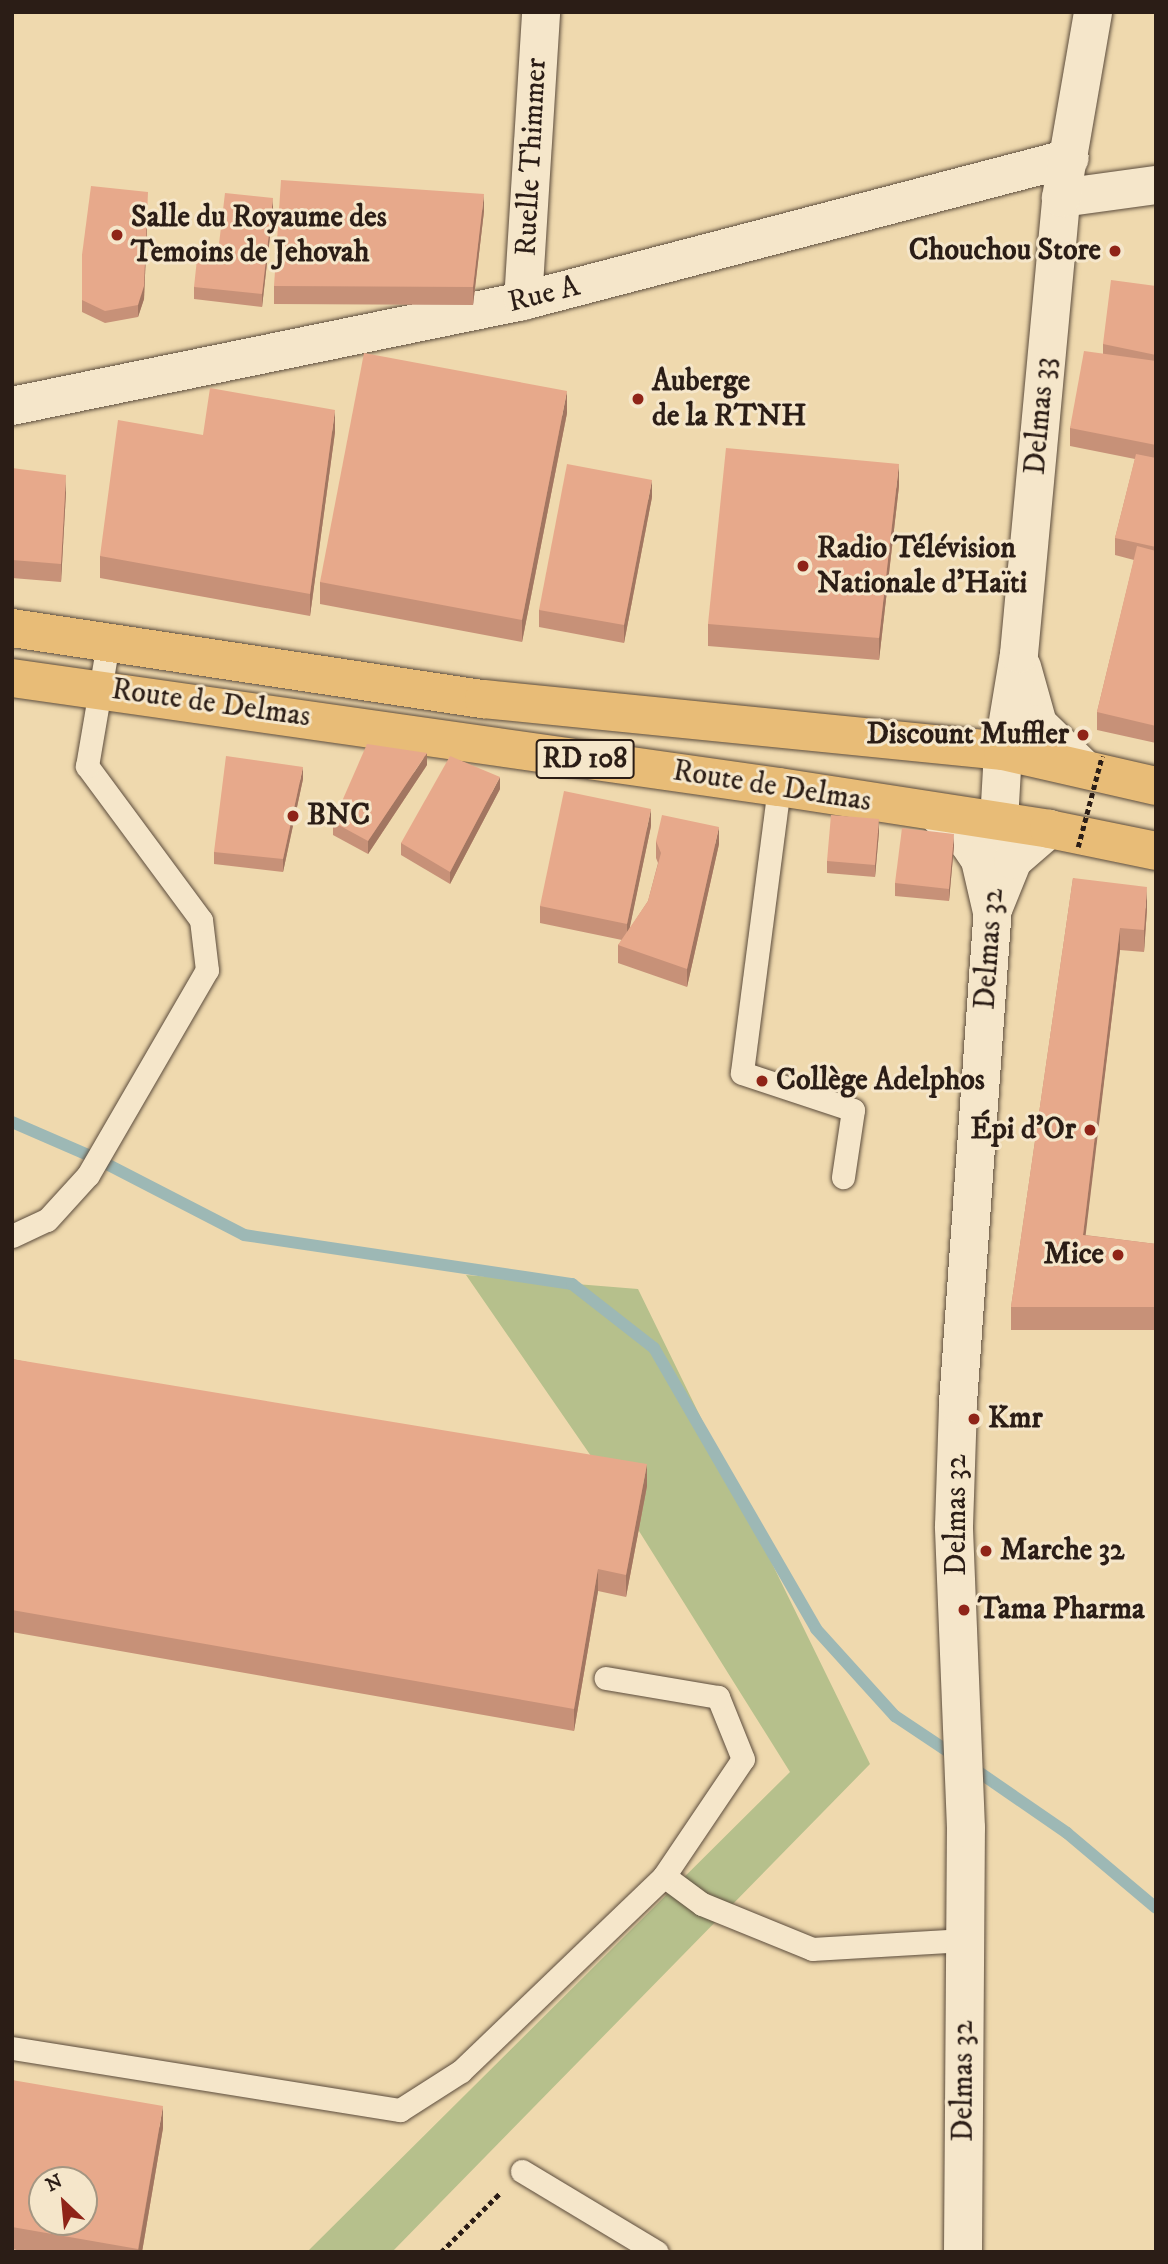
<!DOCTYPE html>
<meta charset="utf-8">
<style>
body{margin:0}
#map{position:relative;width:1168px;height:2264px;overflow:hidden;background:#efd9ae;font-family:"IM FELL DW Pica",serif}
div>[style]{position:absolute}
[style*='--x']{left:calc(var(--x)*1px);top:calc(var(--y)*1px);width:calc(var(--w)*1px);rotate:calc(var(--a)*1deg)}
.green>*{inset:0;background:#b6c08c}
.stream>*{height:12px;margin:-6px;padding:0 6px;transform-origin:6px;border-radius:6px;background:#9db8b5}
.path>*{height:4.5px;margin-top:-2.25px;transform-origin:0;background:repeating-linear-gradient(90deg,#2b1d16 0 5px,transparent 0 8.5px)}
.roads{filter:drop-shadow(0 0 2px #5c4c3c) drop-shadow(0 0 2px #5c4c3c)}
.service>*{height:23px;margin:-11.5px;padding:0 11.5px;transform-origin:11.5px;border-radius:11.5px;background:#f5e6ca}
.minor>*{height:38px;margin:-19px;padding:0 19px;transform-origin:19px;border-radius:19px;background:#f5e6ca}
.tertiary>*{height:38px;margin:-19px;padding:0 19px;transform-origin:19px;border-radius:19px;background:#f5e6ca}
.secondary>*{height:38px;margin:-19px;padding:0 19px;transform-origin:19px;border-radius:19px;background:#f5e6ca}
.primary>*{height:38px;margin:-19px;padding:0 19px;transform-origin:19px;border-radius:19px;background:#e8bc77}
.path-bridge>*{height:4.5px;margin-top:-2.25px;transform-origin:0;background:repeating-linear-gradient(90deg,#2b1d16 0 5px,transparent 0 8.5px)}
.wall>*{inset:0;background:#c79178}
.shaded-wall>*{inset:0;background:#a27661}
.building>*{inset:0;background:#e7a98b}
.dots>*{width:19px;height:19px;translate:-50% -50%;box-sizing:border-box;border:4px solid #f5e6ca;border-radius:50%}
span{translate:-50% -50%;white-space:nowrap;text-align:center;line-height:1.15;-webkit-text-stroke:6px #f5e6ca;paint-order:stroke}
.shield-label span{padding:2px 5px;background:#f5e6ca;border:2px solid;border-radius:5px;-webkit-text-stroke-width:0}
.shield-label{font-size:28px;color:#2b1d16;font-weight:700}
.street-label{font-size:30px;color:#2b1d16}
.poi-label{font-size:30px;color:#2b1d16;font-weight:700}
.left{translate:0 -50%;text-align:left}
.right{translate:-100% -50%;text-align:right}
.frame{position:absolute;inset:0;border:14px solid #2b1d16;pointer-events:none}
.north{position:absolute;left:28px;top:2166px;width:70px;height:70px;box-sizing:border-box;background:#f5e6ca;border:2px solid #a49682;border-radius:50%;rotate:334deg;font-size:19px;font-weight:700;line-height:28px;text-align:center;color:#2b1d16}
.north::after{content:'';display:block;margin:auto;width:24px;height:32px;background:#8f2418;clip-path:polygon(50% 0,100% 100%,50% 72%,0 100%)}
</style>
<div id="map">
<div class="green">
<div style="clip-path:polygon(466px 1275px,638px 1289px,870px 1764px,392px 2252px,307px 2252px,790px 1772px,602px 1472px)"></div>
</div>
<div class="stream">
<div style="--x:12;--y:1122;--w:93;--a:23.5"></div>
<div style="--x:97;--y:1159;--w:165;--a:27.3"></div>
<div style="--x:244;--y:1235;--w:332;--a:8.5"></div>
<div style="--x:572;--y:1284;--w:104;--a:38"></div>
<div style="--x:654;--y:1348;--w:324;--a:60"></div>
<div style="--x:816;--y:1629;--w:118;--a:47.8"></div>
<div style="--x:895;--y:1716;--w:72;--a:33.7"></div>
<div style="--x:970;--y:1766;--w:118;--a:34.6"></div>
<div style="--x:1067;--y:1833;--w:116;--a:40.1"></div>
</div>
<div class="path">
<div style="--x:441;--y:2252;--w:83;--a:-45"></div>
</div>
<div class="roads">
<div class="service">
<div style="--x:779;--y:787;--w:288;--a:97.4"></div>
<div style="--x:742;--y:1073;--w:117;--a:18.4"></div>
<div style="--x:853;--y:1110;--w:68;--a:98.5"></div>
<div style="--x:12;--y:1236;--w:38;--a:-25"></div>
<div style="--x:47;--y:1220;--w:61;--a:-47.7"></div>
<div style="--x:88;--y:1175;--w:237;--a:-59.9"></div>
<div style="--x:207;--y:970;--w:50;--a:-96.8"></div>
<div style="--x:201;--y:920;--w:192;--a:-126.5"></div>
<div style="--x:87;--y:766;--w:125;--a:-80.3"></div>
<div style="--x:664;--y:1876;--w:47;--a:36.4"></div>
<div style="--x:702;--y:1904;--w:119;--a:22.2"></div>
<div style="--x:812;--y:1949;--w:153;--a:-3.4"></div>
<div style="--x:12;--y:2048;--w:393;--a:9.1"></div>
<div style="--x:400;--y:2110;--w:72;--a:-32.6"></div>
<div style="--x:461;--y:2071;--w:281;--a:-43.8"></div>
<div style="--x:664;--y:1876;--w:141;--a:-56"></div>
<div style="--x:743;--y:1759;--w:67;--a:-112"></div>
<div style="--x:718;--y:1697;--w:114;--a:-170.4"></div>
<div style="--x:522;--y:2171;--w:157;--a:31"></div>
</div>
<div class="minor">
<div style="--x:1061;--y:198;--w:96;--a:-7.8"></div>
<div style="--x:523;--y:301;--w:290;--a:-86.4"></div>
<div style="--x:12;--y:406;--w:522;--a:-11.61"></div>
<div style="--x:523;--y:301;--w:565;--a:-14.65"></div>
</div>
<div class="tertiary">
<div style="--x:963;--y:2252;--w:424;--a:-89.6"></div>
<div style="--x:966;--y:1828;--w:302;--a:-92.3"></div>
<div style="--x:954;--y:1526;--w:123;--a:-88.1"></div>
<div style="--x:958;--y:1403;--w:583;--a:-85.97"></div>
</div>
<div class="secondary">
<div style="--x:1022;--y:667;--w:59;--a:74.3"></div>
<div style="--x:1038;--y:724;--w:60;--a:44.3"></div>
<div style="--x:935;--y:812;--w:45;--a:42.3"></div>
<div style="--x:968;--y:842;--w:22;--a:56"></div>
<div style="--x:980;--y:860;--w:53;--a:77"></div>
<div style="--x:999;--y:821;--w:70;--a:-86.7"></div>
<div style="--x:1003;--y:751;--w:98;--a:-80.6"></div>
<div style="--x:1019;--y:654;--w:458;--a:-84.7"></div>
<div style="--x:1061;--y:198;--w:189;--a:-80.2"></div>
<div style="--x:992;--y:912;--w:56;--a:-68"></div>
<div style="--x:1013;--y:860;--w:48;--a:-40.7"></div>
</div>
<div class="primary">
<div style="--x:12;--y:628;--w:477;--a:8.6"></div>
<div style="--x:484;--y:699;--w:522;--a:5.72"></div>
<div style="--x:1003;--y:751;--w:157;--a:12.9"></div>
<div style="--x:12;--y:678;--w:775;--a:8.09"></div>
<div style="--x:779;--y:787;--w:273;--a:8.8"></div>
<div style="--x:1049;--y:829;--w:109;--a:11.6"></div>
</div>
</div>
<div class="path-bridge">
<div style="--x:1078;--y:847;--w:94;--a:-75.2"></div>
</div>
<div class="wall">
<div style="clip-path:polygon(148px 204px,144px 299px,138px 317px,105px 323px,82px 312px,82px 255px)"></div>
<div style="clip-path:polygon(273px 210px,262px 307px,194px 299px,194px 287px,217px 261px)"></div>
<div style="clip-path:polygon(484px 211px,473px 305px,274px 304px,274px 286px)"></div>
<div style="clip-path:polygon(1156px 286px,1156px 743px,1097px 730px,1097px 712px,1134px 560px,1115px 555px,1115px 538px,1135px 459px,1070px 446px,1070px 428px,1103px 354px,1103px 344px)"></div>
<div style="clip-path:polygon(567px 413px,522px 642px,320px 604px,320px 582px)"></div>
<div style="clip-path:polygon(335px 432px,310px 616px,100px 578px,100px 556px,203px 435px)"></div>
<div style="clip-path:polygon(12px 468px,66px 492px,61px 582px,12px 578px)"></div>
<div style="clip-path:polygon(899px 486px,879px 660px,708px 646px,708px 624px)"></div>
<div style="clip-path:polygon(652px 497px,624px 643px,539px 627px,539px 610px)"></div>
<div style="clip-path:polygon(427px 765px,368px 854px,333px 835px,333px 822px)"></div>
<div style="clip-path:polygon(303px 779px,283px 872px,214px 864px,214px 852px)"></div>
<div style="clip-path:polygon(500px 789px,450px 884px,401px 855px,401px 843px)"></div>
<div style="clip-path:polygon(651px 826px,629px 930px,648px 901px,658px 863px,656px 858px,656px 841px,719px 844px,687px 987px,618px 963px,618px 945px,622px 940px,540px 923px,540px 906px)"></div>
<div style="clip-path:polygon(879px 832px,875px 877px,827px 873px,827px 861px)"></div>
<div style="clip-path:polygon(954px 846px,949px 901px,895px 896px,895px 883px)"></div>
<div style="clip-path:polygon(1073px 878px,1147px 909px,1144px 952px,1120px 950px,1085px 1235px,1156px 1244px,1156px 1330px,1011px 1330px,1011px 1307px)"></div>
<div style="clip-path:polygon(12px 1359px,647px 1486px,626px 1597px,598px 1591px,574px 1731px,12px 1632px)"></div>
<div style="clip-path:polygon(12px 2080px,163px 2128px,142px 2252px,26px 2252px,12px 2249px)"></div>
</div>
<div class="shaded-wall">
<div style="clip-path:polygon(484px 194px,484px 211px,473px 305px,473px 287px)"></div>
<div style="clip-path:polygon(273px 198px,273px 210px,262px 307px,262px 294px)"></div>
<div style="clip-path:polygon(148px 204px,144px 299px,138px 317px,138px 305px)"></div>
<div style="clip-path:polygon(567px 391px,567px 413px,522px 642px,522px 620px)"></div>
<div style="clip-path:polygon(335px 410px,335px 432px,310px 616px,310px 594px)"></div>
<div style="clip-path:polygon(899px 464px,899px 486px,879px 660px,879px 638px)"></div>
<div style="clip-path:polygon(66px 475px,66px 492px,61px 582px,61px 564px)"></div>
<div style="clip-path:polygon(652px 480px,652px 497px,624px 643px,624px 625px)"></div>
<div style="clip-path:polygon(427px 753px,427px 765px,368px 854px,368px 841px)"></div>
<div style="clip-path:polygon(303px 767px,303px 779px,283px 872px,283px 859px)"></div>
<div style="clip-path:polygon(500px 777px,500px 789px,450px 884px,450px 872px)"></div>
<div style="clip-path:polygon(651px 809px,651px 826px,627px 941px,627px 924px)"></div>
<div style="clip-path:polygon(879px 819px,879px 832px,875px 877px,875px 865px)"></div>
<div style="clip-path:polygon(719px 827px,719px 844px,687px 987px,687px 969px)"></div>
<div style="clip-path:polygon(954px 834px,954px 846px,949px 901px,949px 889px)"></div>
<div style="clip-path:polygon(1147px 887px,1147px 909px,1144px 952px,1144px 930px)"></div>
<div style="clip-path:polygon(1120px 928px,1120px 950px,1083px 1257px,1083px 1235px)"></div>
<div style="clip-path:polygon(647px 1464px,647px 1486px,626px 1597px,626px 1575px)"></div>
<div style="clip-path:polygon(598px 1569px,598px 1591px,574px 1731px,574px 1709px)"></div>
<div style="clip-path:polygon(163px 2106px,163px 2128px,142px 2252px,138px 2252px)"></div>
</div>
<div class="building">
<div style="clip-path:polygon(281px 180px,484px 194px,473px 287px,274px 286px)"></div>
<div style="clip-path:polygon(91px 186px,148px 192px,144px 286px,138px 305px,105px 311px,82px 300px,82px 255px)"></div>
<div style="clip-path:polygon(225px 193px,273px 198px,262px 294px,194px 287px,197px 259px,217px 261px)"></div>
<div style="clip-path:polygon(1111px 280px,1156px 286px,1156px 355px,1103px 344px)"></div>
<div style="clip-path:polygon(1084px 351px,1156px 361px,1156px 445px,1070px 428px)"></div>
<div style="clip-path:polygon(364px 353px,567px 391px,522px 620px,320px 582px)"></div>
<div style="clip-path:polygon(210px 388px,335px 410px,310px 594px,100px 556px,118px 420px,203px 435px)"></div>
<div style="clip-path:polygon(726px 448px,899px 464px,879px 638px,708px 624px)"></div>
<div style="clip-path:polygon(1136px 454px,1156px 458px,1156px 547px,1115px 538px)"></div>
<div style="clip-path:polygon(567px 464px,652px 480px,624px 625px,539px 610px)"></div>
<div style="clip-path:polygon(12px 468px,66px 475px,61px 564px,12px 560px)"></div>
<div style="clip-path:polygon(1137px 546px,1156px 551px,1156px 726px,1097px 712px)"></div>
<div style="clip-path:polygon(367px 744px,427px 753px,368px 841px,333px 822px)"></div>
<div style="clip-path:polygon(226px 756px,303px 767px,283px 859px,214px 852px)"></div>
<div style="clip-path:polygon(450px 756px,500px 777px,450px 872px,401px 843px)"></div>
<div style="clip-path:polygon(564px 791px,651px 809px,627px 924px,540px 906px)"></div>
<div style="clip-path:polygon(662px 815px,719px 827px,687px 969px,618px 945px,648px 901px,661px 853px,656px 841px)"></div>
<div style="clip-path:polygon(831px 815px,879px 819px,875px 865px,827px 861px)"></div>
<div style="clip-path:polygon(902px 828px,954px 834px,949px 889px,895px 883px)"></div>
<div style="clip-path:polygon(1073px 878px,1147px 887px,1144px 930px,1120px 928px,1083px 1235px,1156px 1244px,1156px 1307px,1011px 1307px)"></div>
<div style="clip-path:polygon(12px 1359px,647px 1464px,626px 1575px,598px 1569px,574px 1709px,12px 1610px)"></div>
<div style="clip-path:polygon(evenodd,12px 2080px,163px 2106px,138px 2249px,12px 2227px,12px 2080px,42px 2180px,84px 2180px,84px 2222px,42px 2222px,42px 2180px)"></div>
</div>
<div class="dots">
<div style="left:117px;top:235px;background:#8f2418"></div>
<div style="left:1115px;top:251px;background:#8f2418"></div>
<div style="left:638px;top:399px;background:#8f2418"></div>
<div style="left:803px;top:566px;background:#8f2418"></div>
<div style="left:1083px;top:735px;background:#8f2418"></div>
<div style="left:293px;top:816px;background:#8f2418"></div>
<div style="left:762px;top:1081px;background:#8f2418"></div>
<div style="left:1090px;top:1130px;background:#8f2418"></div>
<div style="left:1118px;top:1255px;background:#8f2418"></div>
<div style="left:974px;top:1419px;background:#8f2418"></div>
<div style="left:986px;top:1551px;background:#8f2418"></div>
<div style="left:964px;top:1610px;background:#8f2418"></div>
</div>
<div class="shield-label">
<span style="left:585px;top:759px">RD 108</span>
</div>
<div class="street-label">
<span style="left:532px;top:157px;rotate:-87deg">Ruelle Thimmer</span>
<span style="left:544px;top:295px;rotate:-14deg">Rue A</span>
<span style="left:1041px;top:416px;rotate:-85deg">Delmas 33</span>
<span style="left:211px;top:704px;rotate:8deg">Route de Delmas</span>
<span style="left:772px;top:787px;rotate:9deg">Route de Delmas</span>
<span style="left:990px;top:949px;rotate:-86deg">Delmas 32</span>
<span style="left:957px;top:1515px;rotate:-90deg">Delmas 32</span>
<span style="left:964px;top:2081px;rotate:-90deg">Delmas 32</span>
</div>
<div class="poi-label">
<span class="left" style="left:131px;top:235px">Salle du Royaume des<br>Temoins de Jehovah</span>
<span class="right" style="left:1101px;top:251px">Chouchou Store</span>
<span class="left" style="left:652px;top:399px">Auberge<br>de la RTNH</span>
<span class="left" style="left:817px;top:566px">Radio Télévision<br>Nationale d'Haïti</span>
<span class="right" style="left:1069px;top:735px">Discount Muffler</span>
<span class="left" style="left:307px;top:816px">BNC</span>
<span class="left" style="left:776px;top:1081px">Collège Adelphos</span>
<span class="right" style="left:1076px;top:1130px">Épi d'Or</span>
<span class="right" style="left:1104px;top:1255px">Mice</span>
<span class="left" style="left:988px;top:1419px">Kmr</span>
<span class="left" style="left:1000px;top:1551px">Marche 32</span>
<span class="left" style="left:978px;top:1610px">Tama Pharma</span>
</div>
<div class="frame"></div>
<div class="north">N</div>
</div>
